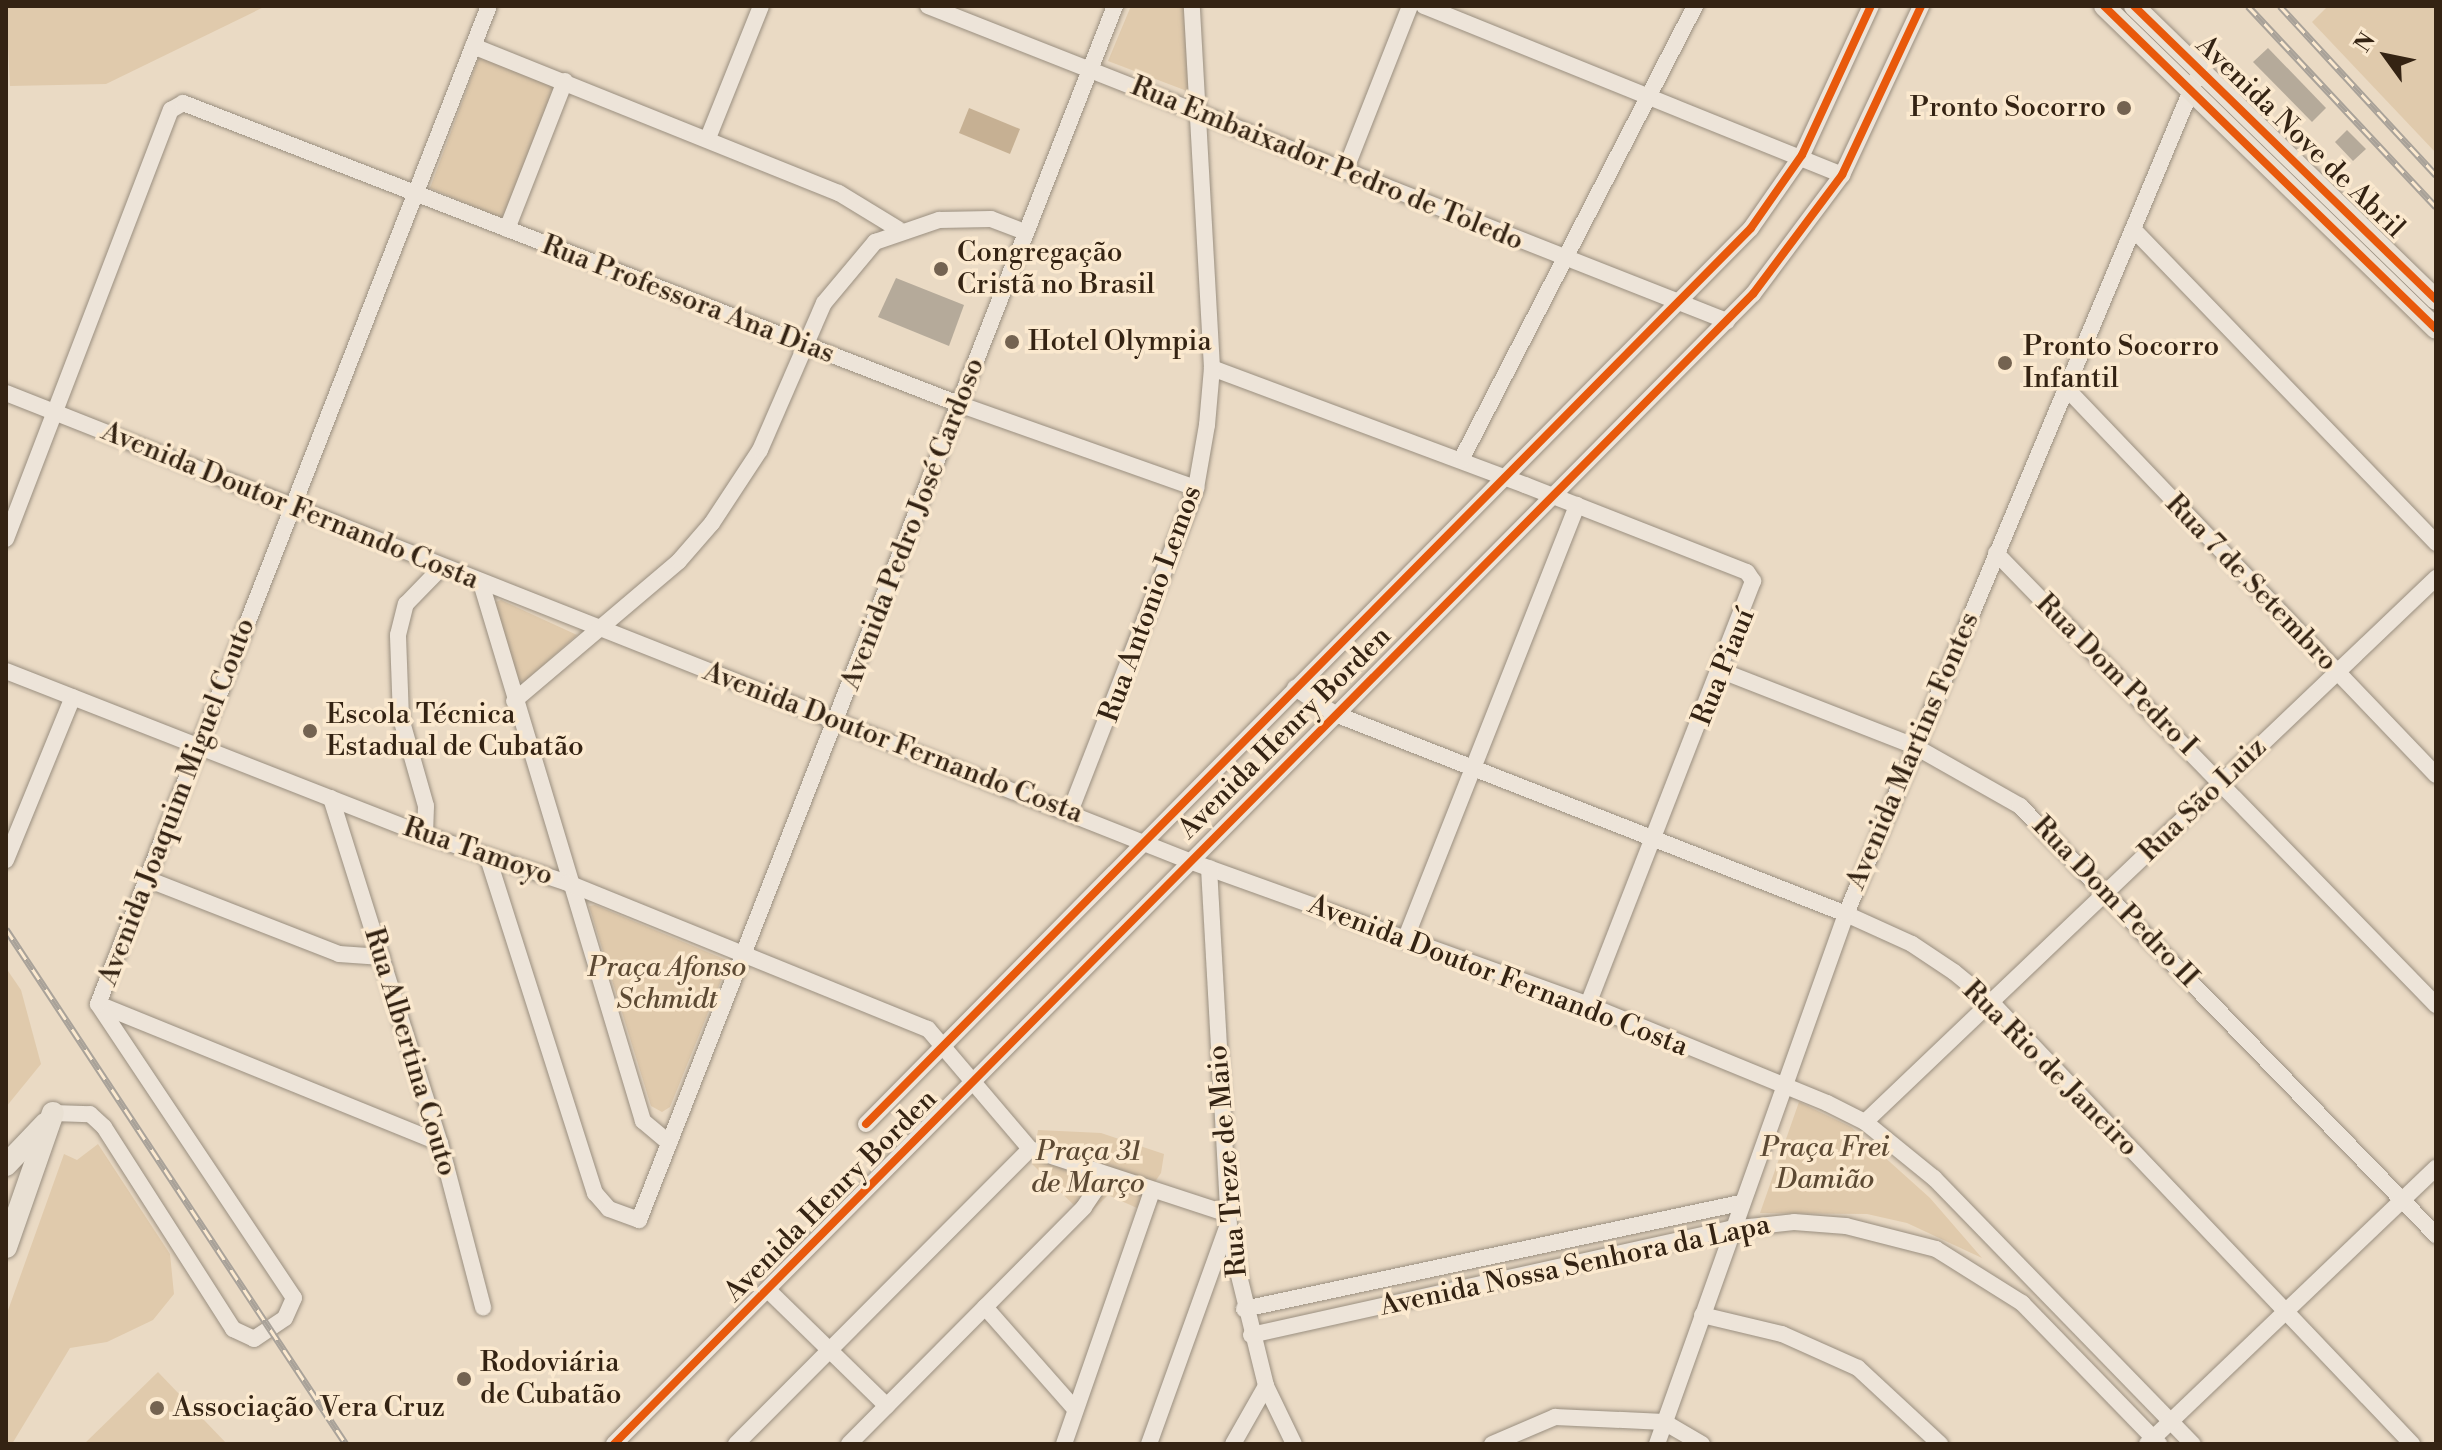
<!DOCTYPE html>
<meta charset="utf-8">
<style>
body{margin:0}
#map{position:relative;width:2442px;height:1450px;overflow:hidden;background:#eadac4;font-family:"Libre Bodoni",serif}
div>[style]{position:absolute}
[style*='--x']{left:calc(var(--x)*1px);top:calc(var(--y)*1px);width:calc(var(--w)*1px);rotate:calc(var(--a)*1deg)}
.green>*{inset:0;background:#e0caac}
.water>*{inset:0;background:#c6b093}
.building>*{inset:0;background:#b5aa9a}
.roads{filter:drop-shadow(0 0 2px #9a8f80) drop-shadow(0 0 2px #9a8f80)}
.minor>*{height:16px;margin:-8px;padding:0 8px;transform-origin:8px;border-radius:8px;background:#ede4d9}
.major>*{height:20px;margin:-10px;padding:0 10px;transform-origin:10px;border-radius:10px;background:#e9e0d3}
.highway>*{height:22px;margin:-11px;padding:0 11px;transform-origin:11px;border-radius:11px;background:#e9e0d3}
.rail>*{height:7px;margin-top:-3.5px;transform-origin:0;background:repeating-linear-gradient(90deg,#fbe9cf 0 12px,#a9a299 0 24px);box-sizing:border-box;border-block:2px solid #a9a299}
.cycleway>*{height:8px;margin:-4px;padding:0 4px;transform-origin:4px;border-radius:4px;background:#e8590c}
.dots>*{width:22px;height:22px;translate:-50% -50%;box-sizing:border-box;border:4px solid #fbe9cf;border-radius:50%}
span{translate:-50% -50%;white-space:nowrap;text-align:center;line-height:1.15;-webkit-text-stroke:7px #fbe9cf;paint-order:stroke}
.poi-label{font-size:28px;color:#342313}
.right{translate:-100% -50%;text-align:right}
.left{translate:0 -50%;text-align:left}
.street-label{font-size:28px;color:#342313}
.park-label{font-size:28px;color:#5d4a34;font-style:italic}
.frame{position:absolute;inset:0;border:8px solid #342313;pointer-events:none}
.north{position:absolute;left:2346px;top:16px;width:80px;height:80px;-webkit-text-stroke:6px #fbe9cf;paint-order:stroke;rotate:303deg;font-size:22px;font-weight:700;line-height:32px;text-align:center;color:#342313}
.north::after{content:'';display:block;margin:auto;width:28px;height:36px;background:#342313;clip-path:polygon(50% 0,100% 100%,50% 72%,0 100%)}
</style>
<div id="map">
<div class="green">
<div style="clip-path:polygon(6px 6px,266px 6px,106px 84px,10px 86px)"></div>
<div style="clip-path:polygon(1131px 6px,1189px 6px,1194px 86px,1187px 91px,1108px 61px)"></div>
<div style="clip-path:polygon(2328px 6px,2436px 6px,2436px 153px,2312px 22px)"></div>
<div style="clip-path:polygon(479px 57px,557px 87px,505px 220px,430px 188px)"></div>
<div style="clip-path:polygon(501px 600px,577px 635px,524px 682px,517px 680px,493px 603px)"></div>
<div style="clip-path:polygon(595px 905px,729px 961px,670px 1107px,662px 1112px,651px 1106px,589px 906px)"></div>
<div style="clip-path:polygon(6px 968px,21px 990px,41px 1064px,6px 1107px)"></div>
<div style="clip-path:polygon(1799px 1102px,1851px 1127px,1930px 1198px,1982px 1258px,1907px 1223px,1867px 1214px,1760px 1213px)"></div>
<div style="clip-path:polygon(1038px 1130px,1101px 1133px,1164px 1154px,1161px 1173px,1137px 1208px,1108px 1195px,1086px 1217px,1032px 1164px)"></div>
<div style="clip-path:polygon(98px 1144px,170px 1254px,174px 1294px,153px 1320px,107px 1342px,70px 1348px,12px 1444px,6px 1444px,6px 1316px,64px 1154px,77px 1160px)"></div>
<div style="clip-path:polygon(158px 1372px,227px 1444px,84px 1444px)"></div>
</div>
<div class="water">
<div style="clip-path:polygon(969px 108px,1020px 129px,1010px 154px,959px 133px)"></div>
</div>
<div class="building">
<div style="clip-path:polygon(2268px 48px,2326px 108px,2312px 122px,2253px 62px)"></div>
<div style="clip-path:polygon(2347px 130px,2366px 149px,2353px 161px,2335px 142px)"></div>
<div style="clip-path:polygon(896px 278px,964px 305px,949px 346px,878px 317px)"></div>
</div>
<div class="roads">
<div class="minor">
<div style="--x:928;--y:6;--w:859;--a:21.52"></div>
<div style="--x:1424;--y:6;--w:451;--a:22"></div>
<div style="--x:473;--y:46;--w:394;--a:21.9"></div>
<div style="--x:839;--y:193;--w:69;--a:31.4"></div>
<div style="--x:708;--y:138;--w:142;--a:-68.1"></div>
<div style="--x:1345;--y:171;--w:177;--a:-68.5"></div>
<div style="--x:507;--y:229;--w:159;--a:-68.6"></div>
<div style="--x:2135;--y:231;--w:434;--a:46"></div>
<div style="--x:1212;--y:368;--w:334;--a:20.5"></div>
<div style="--x:1525;--y:485;--w:238;--a:21.4"></div>
<div style="--x:1747;--y:572;--w:11;--a:56"></div>
<div style="--x:1753;--y:581;--w:455;--a:111.3"></div>
<div style="--x:2067;--y:389;--w:534;--a:46.29"></div>
<div style="--x:6;--y:393;--w:1272;--a:21.58"></div>
<div style="--x:1189;--y:861;--w:424;--a:19.8"></div>
<div style="--x:1588;--y:1005;--w:258;--a:22.3"></div>
<div style="--x:1827;--y:1103;--w:42;--a:26.6"></div>
<div style="--x:1865;--y:1122;--w:89;--a:39.1"></div>
<div style="--x:1934;--y:1178;--w:371;--a:45.8"></div>
<div style="--x:1461;--y:460;--w:511;--a:-62.73"></div>
<div style="--x:6;--y:539;--w:460;--a:-69"></div>
<div style="--x:171;--y:110;--w:14;--a:-30"></div>
<div style="--x:183;--y:103;--w:835;--a:21.21"></div>
<div style="--x:961;--y:405;--w:249;--a:19.5"></div>
<div style="--x:1996;--y:553;--w:631;--a:45.77"></div>
<div style="--x:481;--y:583;--w:562;--a:73.24"></div>
<div style="--x:643;--y:1121;--w:34;--a:40"></div>
<div style="--x:6;--y:671;--w:450;--a:21.4"></div>
<div style="--x:425;--y:835;--w:151;--a:18.6"></div>
<div style="--x:568;--y:883;--w:388;--a:22.1"></div>
<div style="--x:928;--y:1029;--w:157;--a:49.6"></div>
<div style="--x:1030;--y:1149;--w:208;--a:18.2"></div>
<div style="--x:1722;--y:671;--w:206;--a:21.3"></div>
<div style="--x:1914;--y:746;--w:122;--a:29.5"></div>
<div style="--x:2020;--y:806;--w:598;--a:45.88"></div>
<div style="--x:1295;--y:688;--w:48;--a:33"></div>
<div style="--x:1335;--y:714;--w:549;--a:21.37"></div>
<div style="--x:1846;--y:914;--w:72;--a:24.4"></div>
<div style="--x:1912;--y:944;--w:50;--a:33.7"></div>
<div style="--x:1954;--y:972;--w:50;--a:39.4"></div>
<div style="--x:1993;--y:1004;--w:608;--a:46.4"></div>
<div style="--x:514;--y:701;--w:216;--a:-40.3"></div>
<div style="--x:679;--y:561;--w:50;--a:-49"></div>
<div style="--x:712;--y:523;--w:87;--a:-56.7"></div>
<div style="--x:760;--y:450;--w:160;--a:-66.5"></div>
<div style="--x:824;--y:303;--w:80;--a:-50.1"></div>
<div style="--x:875;--y:242;--w:68;--a:-19"></div>
<div style="--x:939;--y:220;--w:52;--a:-1.1"></div>
<div style="--x:991;--y:219;--w:36;--a:21"></div>
<div style="--x:331;--y:798;--w:362;--a:72.5"></div>
<div style="--x:440;--y:1143;--w:170;--a:75.3"></div>
<div style="--x:1070;--y:812;--w:348;--a:-68.7"></div>
<div style="--x:1196;--y:488;--w:64;--a:-80.1"></div>
<div style="--x:1207;--y:425;--w:57;--a:-85"></div>
<div style="--x:1212;--y:368;--w:363;--a:-93.2"></div>
<div style="--x:425;--y:835;--w:29;--a:-88"></div>
<div style="--x:426;--y:806;--w:91;--a:-105.9"></div>
<div style="--x:401;--y:718;--w:83;--a:-92.1"></div>
<div style="--x:398;--y:635;--w:32;--a:-76"></div>
<div style="--x:406;--y:604;--w:50;--a:-45.8"></div>
<div style="--x:488;--y:858;--w:352;--a:72.3"></div>
<div style="--x:595;--y:1193;--w:21;--a:49"></div>
<div style="--x:609;--y:1209;--w:32;--a:20"></div>
<div style="--x:639;--y:1220;--w:1304;--a:-68.59"></div>
<div style="--x:6;--y:860;--w:176;--a:-67.7"></div>
<div style="--x:1209;--y:868;--w:372;--a:86.8"></div>
<div style="--x:1230;--y:1239;--w:151;--a:76.2"></div>
<div style="--x:1266;--y:1386;--w:64;--a:64.2"></div>
<div style="--x:147;--y:879;--w:206;--a:21.3"></div>
<div style="--x:339;--y:954;--w:43;--a:4"></div>
<div style="--x:1405;--y:940;--w:468;--a:-68.4"></div>
<div style="--x:98;--y:1004;--w:369;--a:22.1"></div>
<div style="--x:53;--y:1113;--w:37;--a:2"></div>
<div style="--x:90;--y:1114;--w:19;--a:43"></div>
<div style="--x:104;--y:1127;--w:240;--a:57.4"></div>
<div style="--x:233;--y:1329;--w:23;--a:25"></div>
<div style="--x:254;--y:1339;--w:37;--a:-34"></div>
<div style="--x:285;--y:1318;--w:22;--a:-66"></div>
<div style="--x:294;--y:1298;--w:353;--a:-123.7"></div>
<div style="--x:98;--y:1004;--w:1072;--a:-68.61"></div>
<div style="--x:1865;--y:1122;--w:789;--a:-43.61"></div>
<div style="--x:866;--y:1124;--w:1259;--a:-45.35"></div>
<div style="--x:1751;--y:228;--w:89;--a:-55.1"></div>
<div style="--x:1802;--y:155;--w:164;--a:-65.2"></div>
<div style="--x:768;--y:1290;--w:166;--a:44.3"></div>
<div style="--x:985;--y:1307;--w:136;--a:48.6"></div>
<div style="--x:1244;--y:1309;--w:507;--a:-12.06"></div>
<div style="--x:1702;--y:1315;--w:82;--a:13.4"></div>
<div style="--x:1782;--y:1334;--w:83;--a:24.1"></div>
<div style="--x:1858;--y:1368;--w:112;--a:42.8"></div>
<div style="--x:1251;--y:1335;--w:491;--a:-12.5"></div>
<div style="--x:1730;--y:1229;--w:64;--a:-6.2"></div>
<div style="--x:1794;--y:1222;--w:52;--a:4.4"></div>
<div style="--x:1846;--y:1226;--w:93;--a:14.3"></div>
<div style="--x:1936;--y:1249;--w:102;--a:32.1"></div>
<div style="--x:2022;--y:1303;--w:197;--a:45.8"></div>
<div style="--x:614;--y:1444;--w:1619;--a:-45.28"></div>
<div style="--x:1753;--y:294;--w:149;--a:-53.2"></div>
<div style="--x:1842;--y:175;--w:187;--a:-64.9"></div>
<div style="--x:736;--y:1444;--w:416;--a:-45.1"></div>
<div style="--x:849;--y:1444;--w:334;--a:-45.2"></div>
<div style="--x:1084;--y:1207;--w:37;--a:-56"></div>
<div style="--x:1064;--y:1444;--w:267;--a:-70.8"></div>
<div style="--x:1149;--y:1444;--w:231;--a:-70.2"></div>
<div style="--x:1233;--y:1444;--w:67;--a:-60.4"></div>
<div style="--x:1492;--y:1444;--w:69;--a:-23.2"></div>
<div style="--x:1555;--y:1417;--w:109;--a:2.6"></div>
<div style="--x:1664;--y:1422;--w:44;--a:30.1"></div>
<div style="--x:1657;--y:1444;--w:563;--a:-70.37"></div>
<div style="--x:1846;--y:914;--w:903;--a:-67.27"></div>
<div style="--x:2147;--y:1444;--w:400;--a:-43.7"></div>
</div>
<div class="major">
<div style="--x:2104;--y:6;--w:463;--a:44.2"></div>
<div style="--x:2134;--y:6;--w:421;--a:44.2"></div>
</div>
<div class="highway">
<div style="--x:6;--y:1165;--w:57;--a:-46.4"></div>
<div style="--x:6;--y:1247;--w:142;--a:-70.7"></div>
</div>
</div>
<div class="rail">
<div style="--x:2248;--y:6;--w:275;--a:46.9"></div>
<div style="--x:2280;--y:6;--w:230;--a:47.3"></div>
<div style="--x:6;--y:929;--w:617;--a:56.57"></div>
</div>
<div class="cycleway">
<div style="--x:2104;--y:6;--w:463;--a:44.2"></div>
<div style="--x:2134;--y:6;--w:421;--a:44.2"></div>
<div style="--x:866;--y:1124;--w:1259;--a:-45.35"></div>
<div style="--x:1751;--y:228;--w:89;--a:-55.1"></div>
<div style="--x:1802;--y:155;--w:164;--a:-65.2"></div>
<div style="--x:614;--y:1444;--w:1619;--a:-45.28"></div>
<div style="--x:1753;--y:294;--w:149;--a:-53.2"></div>
<div style="--x:1842;--y:175;--w:187;--a:-64.9"></div>
</div>
<div class="dots">
<div style="left:2124px;top:108px;background:#746351"></div>
<div style="left:941px;top:269px;background:#746351"></div>
<div style="left:1012px;top:342px;background:#746351"></div>
<div style="left:2005px;top:363px;background:#746351"></div>
<div style="left:310px;top:731px;background:#746351"></div>
<div style="left:464px;top:1379px;background:#746351"></div>
<div style="left:157px;top:1408px;background:#746351"></div>
</div>
<div class="poi-label">
<span class="right" style="left:2106px;top:108px">Pronto Socorro</span>
<span class="left" style="left:957px;top:269px">Congregação<br>Cristã no Brasil</span>
<span class="left" style="left:1028px;top:342px">Hotel Olympia</span>
<span class="left" style="left:2023px;top:363px">Pronto Socorro<br>Infantil</span>
<span class="left" style="left:326px;top:731px">Escola Técnica<br>Estadual de Cubatão</span>
<span class="left" style="left:480px;top:1379px">Rodoviária<br>de Cubatão</span>
<span class="left" style="left:173px;top:1408px">Associação Vera Cruz</span>
</div>
<div class="street-label">
<span style="left:2300px;top:137px;rotate:44deg">Avenida Nove de Abril</span>
<span style="left:1327px;top:164px;rotate:22deg">Rua Embaixador Pedro de Toledo</span>
<span style="left:688px;top:300px;rotate:21deg">Rua Professora Ana Dias</span>
<span style="left:290px;top:506px;rotate:22deg">Avenida Doutor Fernando Costa</span>
<span style="left:913px;top:524px;rotate:-69deg">Avenida Pedro José Cardoso</span>
<span style="left:2251px;top:583px;rotate:46deg">Rua 7 de Setembro</span>
<span style="left:1151px;top:604px;rotate:-70deg">Rua Antonio Lemos</span>
<span style="left:1724px;top:667px;rotate:-68deg">Rua Piauí</span>
<span style="left:2116px;top:675px;rotate:45deg">Rua Dom Pedro I</span>
<span style="left:1285px;top:733px;rotate:-45deg">Avenida Henry Borden</span>
<span style="left:893px;top:743px;rotate:21deg">Avenida Doutor Fernando Costa</span>
<span style="left:1913px;top:751px;rotate:-67deg">Avenida Martins Fontes</span>
<span style="left:2203px;top:800px;rotate:-44deg">Rua São Luiz</span>
<span style="left:177px;top:802px;rotate:-69deg">Avenida Joaquim Miguel Couto</span>
<span style="left:478px;top:852px;rotate:19deg">Rua Tamoyo</span>
<span style="left:2115px;top:902px;rotate:46deg">Rua Dom Pedro II</span>
<span style="left:1498px;top:976px;rotate:21deg">Avenida Doutor Fernando Costa</span>
<span style="left:410px;top:1052px;rotate:73deg">Rua Albertina Couto</span>
<span style="left:2050px;top:1069px;rotate:45deg">Rua Rio de Janeiro</span>
<span style="left:1228px;top:1161px;rotate:-95deg">Rua Treze de Maio</span>
<span style="left:831px;top:1196px;rotate:-45deg">Avenida Henry Borden</span>
<span style="left:1575px;top:1266px;rotate:-12deg">Avenida Nossa Senhora da Lapa</span>
</div>
<div class="park-label">
<span style="left:667px;top:984px">Praça Afonso<br>Schmidt</span>
<span style="left:1825px;top:1164px">Praça Frei<br>Damião</span>
<span style="left:1088px;top:1168px">Praça 31<br>de Março</span>
</div>
<div class="frame"></div>
<div class="north">N</div>
</div>
